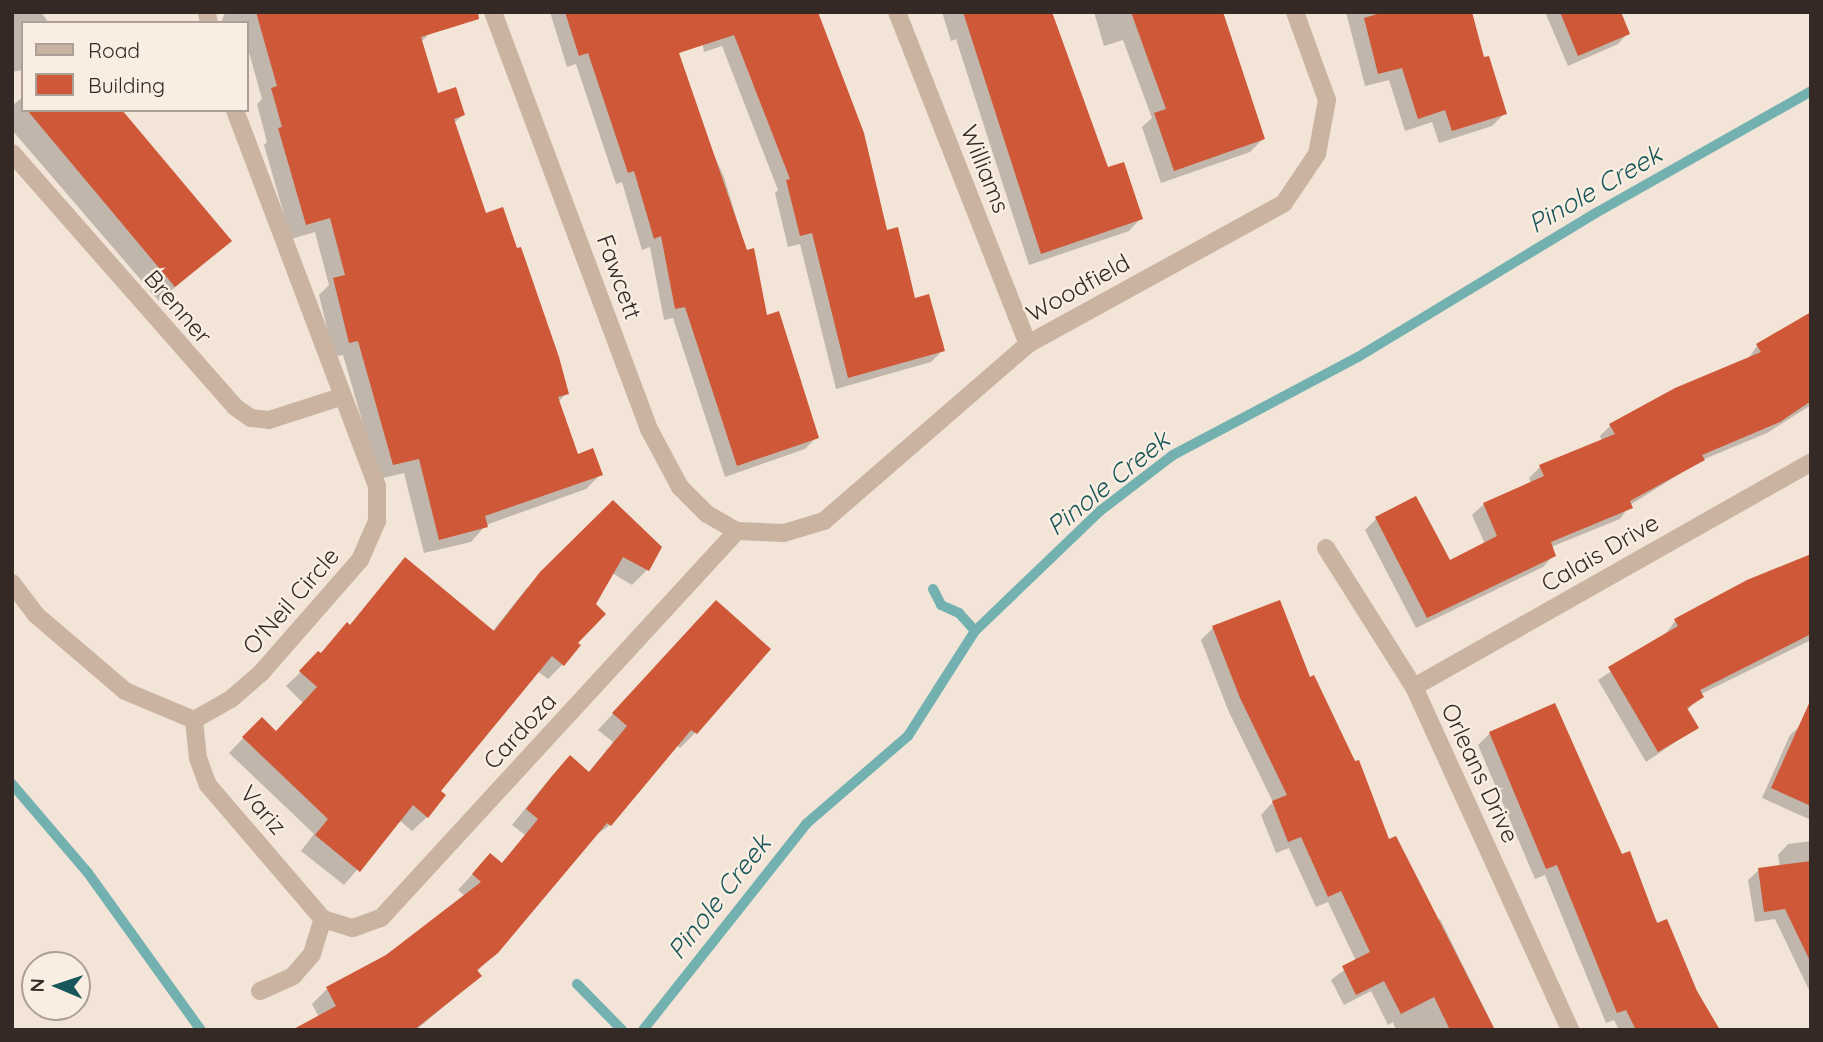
<!DOCTYPE html>
<style>
body{margin:0}
#map{position:relative;width:1823px;height:1042px;overflow:hidden;background:#f2e4d6;font-family:Quicksand,sans-serif}
div>[style]{position:absolute}
[style*='--x']{left:calc(var(--x)*1px);top:calc(var(--y)*1px);width:calc(var(--w)*1px);rotate:calc(var(--a)*1deg)}
.shadow>*{inset:0;background:#0003}
.stream>*{height:10px;margin:-5px;padding:0 5px;transform-origin:5px;border-radius:5px;background:#73b1b1}
.building>*{inset:0;background:#ce5838}
.minor>*{height:18px;margin:-9px;padding:0 9px;transform-origin:9px;border-radius:9px;background:#cbb3a2}
span{translate:-50% -50%;white-space:nowrap;text-align:center;line-height:1.15;-webkit-text-stroke:5px #faeee3;paint-order:stroke}
.street-label{font-size:24px;color:#352925}
.water-label{font-size:26px;color:#185759;font-style:italic}
.frame{position:absolute;inset:0;border:14px solid #352925;pointer-events:none}
.legend{position:absolute;left:21px;top:21px;width:228px;height:91px;box-sizing:border-box;background:#faeee3;border:2px solid #ab9f97;margin:0;padding:9px 12px;list-style:none;font-size:21px;color:#352925}
.legend li{display:flex;align-items:center;gap:14px;height:35px}
.legend b{width:35px;border:2px solid #ab9f97}
.north{position:absolute;left:21px;top:951px;width:70px;height:70px;box-sizing:border-box;background:#faeee3;border:2px solid #ab9f97;border-radius:50%;rotate:272deg;font-size:19px;font-weight:700;line-height:28px;text-align:center;color:#352925}
.north::after{content:'';display:block;margin:auto;width:24px;height:32px;background:#185759;clip-path:polygon(50% 0,100% 100%,50% 72%,0 100%)}
</style>
<div id="map">
<div class="shadow">
<div style="clip-path:polygon(12px 12px,41px 12px,49px 23px,23px 23px,23px 70px,12px 72px)"></div>
<div style="clip-path:polygon(225px 12px,423px 12px,430px 33px,421px 42px,437px 95px,463px 115px,454px 123px,485px 215px,567px 393px,558px 402px,577px 457px,601px 474px,586px 489px,486px 525px,471px 542px,424px 553px,404px 473px,379px 479px,343px 355px,334px 357px,319px 295px,329px 285px,315px 232px,291px 239px,264px 145px,267px 142px,257px 104px,262px 99px,247px 45px,247px 23px,221px 23px)"></div>
<div style="clip-path:polygon(550px 12px,665px 12px,699px 123px,724px 177px,766px 317px,817px 437px,805px 449px,725px 477px,673px 318px,664px 320px,650px 247px,642px 250px,622px 182px,616px 184px,576px 64px,567px 67px)"></div>
<div style="clip-path:polygon(697px 12px,817px 12px,886px 232px,914px 300px,943px 350px,931px 362px,836px 389px,800px 244px,788px 247px,775px 193px,778px 190px,722px 46px,704px 52px)"></div>
<div style="clip-path:polygon(942px 12px,1051px 12px,1107px 170px,1141px 218px,1129px 231px,1029px 265px,956px 39px,951px 41px)"></div>
<div style="clip-path:polygon(1094px 12px,1223px 12px,1263px 139px,1250px 152px,1161px 183px,1142px 127px,1152px 118px,1123px 40px,1104px 46px)"></div>
<div style="clip-path:polygon(1346px 12px,1470px 12px,1482px 60px,1505px 113px,1492px 126px,1439px 143px,1432px 122px,1405px 131px,1389px 80px,1365px 86px)"></div>
<div style="clip-path:polygon(1545px 12px,1619px 12px,1628px 33px,1618px 44px,1568px 66px)"></div>
<div style="clip-path:polygon(23px 97px,23px 110px,121px 110px,229px 241px,159px 301px,12px 130px,12px 106px)"></div>
<div style="clip-path:polygon(1811px 314px,1811px 405px,1767px 433px,1702px 460px,1630px 505px,1620px 519px,1551px 547px,1554px 555px,1543px 567px,1416px 628px,1365px 530px,1376px 519px,1415px 498px,1449px 563px,1485px 544px,1472px 515px,1484px 504px,1531px 483px,1529px 478px,1540px 467px,1602px 441px,1600px 436px,1611px 425px,1748px 359px,1757px 346px)"></div>
<div style="clip-path:polygon(613px 503px,660px 548px,647px 570px,632px 585px,612px 573px,563px 664px,548px 679px,537px 671px,439px 791px,427px 817px,412px 831px,399px 820px,344px 885px,301px 851px,314px 834px,229px 753px,262px 719px,275px 733px,303px 703px,286px 686px,349px 626px,405px 560px,492px 632px,526px 589px)"></div>
<div style="clip-path:polygon(1811px 556px,1811px 640px,1701px 694px,1687px 711px,1696px 728px,1646px 762px,1598px 680px,1665px 635px,1675px 621px)"></div>
<div style="clip-path:polygon(701px 618px,769px 649px,695px 733px,680px 748px,676px 745px,610px 825px,592px 838px,477px 972px,480px 976px,416px 1030px,296px 1030px,319px 1017px,312px 1004px,327px 989px,387px 957px,465px 896px,458px 890px,490px 855px,501px 864px,525px 835px,512px 825px,537px 794px,555px 773px,588px 773px,613px 742px,598px 730px)"></div>
<div style="clip-path:polygon(1213px 628px,1309px 680px,1388px 842px,1434px 921px,1440px 919px,1495px 1030px,1396px 1030px,1393px 1022px,1388px 1025px,1371px 991px,1344px 1005px,1331px 980px,1356px 961px,1328px 902px,1316px 907px,1289px 848px,1276px 853px,1261px 815px,1273px 802px,1228px 710px,1201px 640px)"></div>
<div style="clip-path:polygon(1555px 705px,1621px 857px,1718px 1030px,1619px 1030px,1614px 1020px,1606px 1023px,1545px 875px,1535px 879px,1478px 745px,1490px 733px)"></div>
<div style="clip-path:polygon(1801px 725px,1811px 729px,1811px 820px,1762px 798px,1790px 735px)"></div>
<div style="clip-path:polygon(1811px 841px,1811px 992px,1810px 992px,1775px 919px,1755px 922px,1748px 880px,1759px 870px,1780px 867px,1778px 855px,1788px 844px)"></div>
</div>
<div class="stream">
<div style="--x:933;--y:589;--w:18;--a:63"></div>
<div style="--x:941;--y:605;--w:20;--a:24"></div>
<div style="--x:959;--y:613;--w:24;--a:48"></div>
<div style="--x:12;--y:784;--w:117;--a:49.5"></div>
<div style="--x:88;--y:873;--w:193;--a:54.3"></div>
<div style="--x:577;--y:984;--w:64;--a:45.6"></div>
<div style="--x:643;--y:1030;--w:263;--a:-51.6"></div>
<div style="--x:806;--y:824;--w:135;--a:-40.8"></div>
<div style="--x:908;--y:736;--w:125;--a:-57.5"></div>
<div style="--x:975;--y:631;--w:173;--a:-43.8"></div>
<div style="--x:1100;--y:511;--w:92;--a:-37.5"></div>
<div style="--x:1173;--y:455;--w:209;--a:-27.9"></div>
<div style="--x:1358;--y:357;--w:276;--a:-31.2"></div>
<div style="--x:1594;--y:214;--w:249;--a:-29.5"></div>
</div>
<div class="building">
<div style="clip-path:polygon(256px 12px,478px 12px,479px 19px,421px 37px,438px 93px,456px 87px,465px 115px,454px 119px,486px 213px,503px 207px,517px 248px,521px 247px,559px 357px,569px 394px,558px 397px,578px 454px,593px 448px,603px 475px,485px 516px,488px 527px,439px 540px,419px 459px,393px 465px,358px 341px,349px 343px,333px 278px,345px 275px,330px 218px,306px 225px,278px 128px,282px 127px,271px 88px,277px 86px)"></div>
<div style="clip-path:polygon(565px 12px,818px 12px,864px 133px,887px 230px,898px 227px,915px 298px,929px 294px,945px 351px,848px 378px,812px 233px,800px 236px,786px 180px,790px 179px,734px 35px,679px 53px,747px 250px,754px 248px,767px 315px,779px 311px,819px 438px,737px 466px,685px 307px,675px 309px,661px 236px,654px 239px,634px 171px,628px 173px,588px 53px,579px 56px)"></div>
<div style="clip-path:polygon(963px 12px,1052px 12px,1108px 167px,1124px 162px,1143px 219px,1041px 254px)"></div>
<div style="clip-path:polygon(1131px 12px,1223px 12px,1265px 139px,1174px 171px,1154px 113px,1166px 109px)"></div>
<div style="clip-path:polygon(1384px 12px,1472px 12px,1484px 57px,1489px 56px,1507px 114px,1452px 131px,1445px 110px,1418px 119px,1402px 68px,1378px 74px,1364px 18px)"></div>
<div style="clip-path:polygon(1560px 12px,1621px 12px,1630px 34px,1578px 56px)"></div>
<div style="clip-path:polygon(27px 110px,122px 110px,232px 241px,175px 287px)"></div>
<div style="clip-path:polygon(1811px 312px,1811px 401px,1780px 422px,1702px 455px,1705px 460px,1630px 501px,1633px 508px,1551px 542px,1556px 556px,1427px 618px,1375px 517px,1416px 496px,1450px 560px,1497px 536px,1483px 503px,1544px 476px,1539px 465px,1615px 434px,1609px 424px,1675px 388px,1761px 352px,1756px 344px)"></div>
<div style="clip-path:polygon(613px 500px,662px 547px,649px 571px,623px 557px,596px 604px,606px 614px,578px 643px,581px 645px,564px 666px,552px 656px,441px 791px,446px 795px,428px 818px,413px 805px,360px 872px,315px 835px,328px 819px,242px 737px,262px 717px,276px 731px,317px 687px,299px 671px,318px 651px,321px 653px,347px 622px,350px 625px,405px 557px,494px 631px,540px 572px)"></div>
<div style="clip-path:polygon(1811px 554px,1811px 634px,1700px 690px,1704px 697px,1687px 708px,1699px 728px,1658px 752px,1608px 667px,1678px 626px,1674px 619px,1747px 580px)"></div>
<div style="clip-path:polygon(716px 600px,771px 649px,697px 734px,691px 730px,611px 826px,607px 823px,498px 953px,477px 970px,482px 976px,414px 1030px,292px 1030px,336px 1006px,326px 987px,386px 955px,481px 882px,472px 874px,490px 853px,502px 863px,538px 819px,526px 809px,552px 776px,570px 755px,589px 772px,627px 726px,612px 713px)"></div>
<div style="clip-path:polygon(1280px 600px,1310px 677px,1314px 675px,1355px 761px,1359px 760px,1389px 839px,1396px 836px,1495px 1030px,1450px 1030px,1434px 997px,1401px 1014px,1384px 981px,1356px 995px,1342px 966px,1370px 952px,1341px 891px,1328px 897px,1301px 837px,1288px 842px,1272px 801px,1287px 795px,1240px 698px,1212px 626px)"></div>
<div style="clip-path:polygon(1811px 699px,1811px 806px,1771px 788px)"></div>
<div style="clip-path:polygon(1555px 703px,1622px 854px,1630px 851px,1657px 923px,1667px 919px,1697px 991px,1720px 1030px,1636px 1030px,1626px 1010px,1617px 1013px,1557px 865px,1546px 869px,1489px 732px)"></div>
<div style="clip-path:polygon(1811px 861px,1811px 963px,1785px 909px,1764px 912px,1758px 868px)"></div>
</div>
<div class="minor">
<div style="--x:207;--y:12;--w:11;--a:80"></div>
<div style="--x:493;--y:12;--w:447;--a:69.5"></div>
<div style="--x:650;--y:431;--w:64;--a:61.8"></div>
<div style="--x:680;--y:487;--w:38;--a:45"></div>
<div style="--x:707;--y:514;--w:34;--a:30"></div>
<div style="--x:737;--y:531;--w:47;--a:2.4"></div>
<div style="--x:784;--y:533;--w:42;--a:-16.7"></div>
<div style="--x:824;--y:521;--w:270;--a:-40.9"></div>
<div style="--x:1028;--y:344;--w:292;--a:-28.8"></div>
<div style="--x:1284;--y:203;--w:59;--a:-56"></div>
<div style="--x:1317;--y:154;--w:55;--a:-79.5"></div>
<div style="--x:1327;--y:100;--w:94;--a:-110"></div>
<div style="--x:897;--y:12;--w:357;--a:68.5"></div>
<div style="--x:12;--y:153;--w:338;--a:48.7"></div>
<div style="--x:235;--y:407;--w:19;--a:35"></div>
<div style="--x:251;--y:418;--w:18;--a:6"></div>
<div style="--x:269;--y:420;--w:75;--a:-17.9"></div>
<div style="--x:1326;--y:548;--w:165;--a:57.7"></div>
<div style="--x:1414;--y:687;--w:377;--a:65.5"></div>
<div style="--x:12;--y:583;--w:39;--a:53"></div>
<div style="--x:35;--y:614;--w:118;--a:40.5"></div>
<div style="--x:125;--y:691;--w:75;--a:22.8"></div>
<div style="--x:194;--y:720;--w:43;--a:-29.6"></div>
<div style="--x:231;--y:699;--w:40;--a:-41"></div>
<div style="--x:261;--y:673;--w:150;--a:-48.8"></div>
<div style="--x:360;--y:560;--w:43;--a:-66.4"></div>
<div style="--x:377;--y:521;--w:35;--a:-90"></div>
<div style="--x:377;--y:486;--w:402;--a:-110.7"></div>
<div style="--x:1414;--y:687;--w:456;--a:-29.5"></div>
<div style="--x:194;--y:720;--w:38;--a:84"></div>
<div style="--x:198;--y:758;--w:29;--a:70"></div>
<div style="--x:208;--y:785;--w:177;--a:49.4"></div>
<div style="--x:323;--y:919;--w:31;--a:17"></div>
<div style="--x:353;--y:928;--w:30;--a:-20"></div>
<div style="--x:381;--y:918;--w:526;--a:-47.39"></div>
<div style="--x:260;--y:991;--w:36;--a:-24"></div>
<div style="--x:293;--y:976;--w:29;--a:-49"></div>
<div style="--x:312;--y:954;--w:37;--a:-73"></div>
</div>
<div class="street-label">
<span style="left:985px;top:169px;rotate:68deg">Williams</span>
<span style="left:619px;top:277px;rotate:70deg">Fawcett</span>
<span style="left:1078px;top:288px;rotate:-29deg">Woodfield</span>
<span style="left:178px;top:307px;rotate:49deg">Brenner</span>
<span style="left:1600px;top:553px;rotate:-30deg">Calais Drive</span>
<span style="left:291px;top:601px;rotate:-49deg">O'Neil Circle</span>
<span style="left:520px;top:731px;rotate:-47deg">Cardoza</span>
<span style="left:1480px;top:773px;rotate:65deg">Orleans Drive</span>
<span style="left:263px;top:810px;rotate:49deg">Variz</span>
</div>
<div class="water-label">
<span style="left:1595px;top:189px;rotate:-30deg">Pinole Creek</span>
<span style="left:1108px;top:483px;rotate:-39deg">Pinole Creek</span>
<span style="left:719px;top:897px;rotate:-52deg">Pinole Creek</span>
</div>
<div class="frame"></div>
<ul class="legend">
<li><b style="height:9px;background:#cbb3a2"></b>Road</li>
<li><b style="height:19px;background:#ce5838"></b>Building</li>
</ul>
<div class="north">N</div>
</div>
